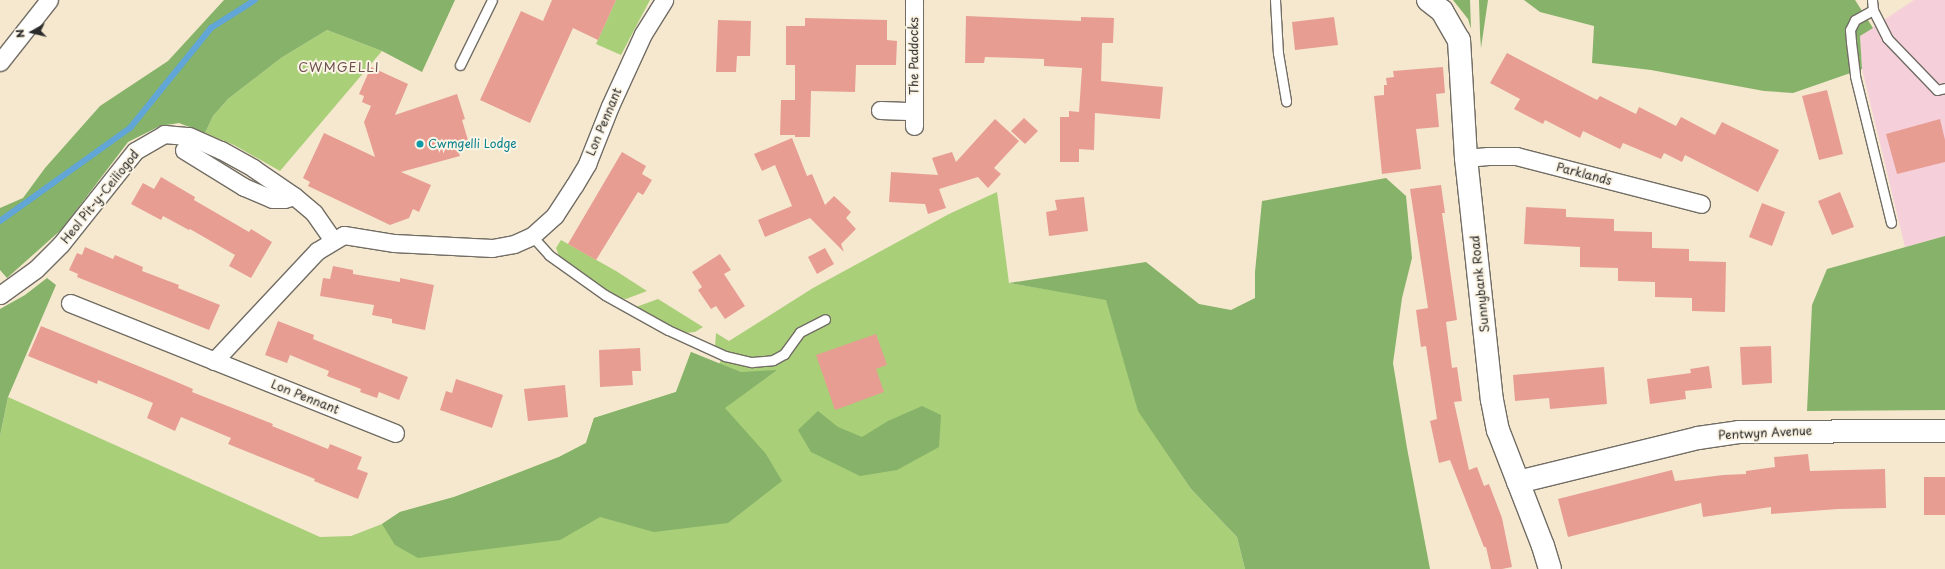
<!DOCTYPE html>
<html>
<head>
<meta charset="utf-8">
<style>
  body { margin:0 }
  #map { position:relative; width:1945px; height:569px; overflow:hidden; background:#f5e8cf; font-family:"Playpen Sans",sans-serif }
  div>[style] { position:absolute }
  .built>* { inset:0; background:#f5cfda }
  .green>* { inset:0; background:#a9cf79 }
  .forest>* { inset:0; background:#86b269 }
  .stream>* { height:6px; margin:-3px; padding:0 3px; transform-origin:3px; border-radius:3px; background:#61a6d6 }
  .building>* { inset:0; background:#e89d93 }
  .roads { filter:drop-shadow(1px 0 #726d64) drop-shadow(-1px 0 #726d64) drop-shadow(0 1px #726d64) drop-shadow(0 -1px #726d64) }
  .lane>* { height:9px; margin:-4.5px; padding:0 4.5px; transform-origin:4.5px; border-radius:4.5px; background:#fff }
  .street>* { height:17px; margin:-8.5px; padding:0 8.5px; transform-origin:8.5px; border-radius:8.5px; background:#fff }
  .secondary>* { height:22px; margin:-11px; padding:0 11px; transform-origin:11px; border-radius:11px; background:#fff }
  .dots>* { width:11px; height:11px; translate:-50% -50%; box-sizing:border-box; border:2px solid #fcf5e5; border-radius:50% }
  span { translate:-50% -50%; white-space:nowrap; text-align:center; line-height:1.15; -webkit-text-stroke:4px #fcf5e5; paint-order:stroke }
  .street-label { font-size:12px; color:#2b2b2b }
  .culture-label { font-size:12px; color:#0d838f }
  .left { translate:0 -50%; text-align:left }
  .neighbourhood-label { font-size:13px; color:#6d534f; letter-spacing:1px }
  .north { position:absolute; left:12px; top:12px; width:40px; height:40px; -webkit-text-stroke:3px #fcf5e5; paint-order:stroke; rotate:262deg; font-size:11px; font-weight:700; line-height:16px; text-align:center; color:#2b2b2b }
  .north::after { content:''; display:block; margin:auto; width:14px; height:18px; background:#2b2b2b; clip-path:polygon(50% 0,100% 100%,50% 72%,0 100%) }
</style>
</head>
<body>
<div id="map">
  <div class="built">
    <i style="clip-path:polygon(1914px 0,1945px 0,1945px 236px,1905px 247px,1862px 69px,1860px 36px)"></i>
  </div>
  <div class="green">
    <i style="clip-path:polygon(616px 0,650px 0,621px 55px,596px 44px)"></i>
    <i style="clip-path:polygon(327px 30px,382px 51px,280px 171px,234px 145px,205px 133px,213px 116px,228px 99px,281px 58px)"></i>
    <i style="clip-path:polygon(997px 192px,1009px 283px,1106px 299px,1139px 411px,1191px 489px,1237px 537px,1245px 569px,0 569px,0 436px,8px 397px,320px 537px,351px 536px,382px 524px,400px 512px,454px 497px,489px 484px,559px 457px,586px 443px,594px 418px,676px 392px,691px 352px,719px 364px,726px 351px,715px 347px,716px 333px,729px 341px,813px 288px,949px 214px)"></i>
    <i style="clip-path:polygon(561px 240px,616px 271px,647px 291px,626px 299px,616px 297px,559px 256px,556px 248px)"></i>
    <i style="clip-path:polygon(658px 299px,703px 327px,695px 332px,685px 333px,636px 307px)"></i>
  </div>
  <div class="forest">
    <i style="clip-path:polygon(224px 0,455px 0,422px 72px,382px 51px,327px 30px,281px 58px,228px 99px,213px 116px,205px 133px,179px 123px,160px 126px,128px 142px,62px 229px,7px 278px,0 270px,0 208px,23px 198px,45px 168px,100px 106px,168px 61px)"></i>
    <i style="clip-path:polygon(1453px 0,1470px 0,1471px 29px,1468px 19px)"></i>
    <i style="clip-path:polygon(1479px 0,1488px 0,1481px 48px,1480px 33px)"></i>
    <i style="clip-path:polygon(1524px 0,1855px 0,1873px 28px,1860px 36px,1862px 69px,1793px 93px,1764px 91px,1651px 70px,1592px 63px,1594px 26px,1540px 12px)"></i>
    <i style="clip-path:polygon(1386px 178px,1406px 196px,1412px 258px,1402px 298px,1393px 363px,1407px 448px,1430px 569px,1245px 569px,1237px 537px,1191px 489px,1138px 411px,1106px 300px,1009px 283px,1146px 262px,1199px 304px,1231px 310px,1255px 298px,1255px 272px,1262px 201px)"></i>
    <i style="clip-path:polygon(1945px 236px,1945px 410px,1807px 411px,1812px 305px,1827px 269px)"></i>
    <i style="clip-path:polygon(47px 278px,56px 285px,8px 397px,0 436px,0 309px,25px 295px)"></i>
    <i style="clip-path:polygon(691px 352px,741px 372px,777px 370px,725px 408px,766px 454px,782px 481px,728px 523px,654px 532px,600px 517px,560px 540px,418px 558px,395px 545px,382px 524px,400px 512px,454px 497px,489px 484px,559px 457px,586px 443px,594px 418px,676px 392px)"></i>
    <i style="clip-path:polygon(922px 406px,941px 415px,939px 447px,897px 470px,860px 476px,811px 452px,798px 430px,818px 411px,838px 427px,862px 437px,888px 421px)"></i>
  </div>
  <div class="stream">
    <i style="left:0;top:221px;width:160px;rotate:-35.6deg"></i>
    <i style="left:130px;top:128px;width:129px;rotate:-51deg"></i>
    <i style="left:211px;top:28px;width:52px;rotate:-32.5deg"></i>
  </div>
  <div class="building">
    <i style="clip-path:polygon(552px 0,616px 0,598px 40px,573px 28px,530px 123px,480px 100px,521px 11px,543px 21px)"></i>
    <i style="clip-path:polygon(966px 16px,1081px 21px,1081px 17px,1114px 18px,1113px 43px,1102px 43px,1101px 81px,1163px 87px,1160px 119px,1095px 113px,1094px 150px,1079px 149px,1079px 162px,1060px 162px,1060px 117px,1069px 117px,1069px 111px,1079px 112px,1082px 68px,1044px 66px,1044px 59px,985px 57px,984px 63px,965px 63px)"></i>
    <i style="clip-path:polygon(1334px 17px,1338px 45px,1295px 50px,1292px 22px)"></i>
    <i style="clip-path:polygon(805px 18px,887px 20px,887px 40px,897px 41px,896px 65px,856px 65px,855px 92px,811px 91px,810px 137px,795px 137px,795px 135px,780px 135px,781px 100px,795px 100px,795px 65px,786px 65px,786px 26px,805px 26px)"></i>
    <i style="clip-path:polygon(718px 20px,751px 21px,750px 56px,737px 56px,736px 72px,716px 72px)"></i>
    <i style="clip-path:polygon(1507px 53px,1597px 100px,1600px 96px,1636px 114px,1639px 107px,1676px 126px,1681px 117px,1715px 135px,1722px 122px,1779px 150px,1758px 192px,1685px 155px,1682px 162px,1664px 153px,1661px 159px,1623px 143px,1620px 149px,1583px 131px,1580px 138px,1545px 120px,1543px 124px,1514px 109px,1520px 99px,1490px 83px)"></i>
    <i style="clip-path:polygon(371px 67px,408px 84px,395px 115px,457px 94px,465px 119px,462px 120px,470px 147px,458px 151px,460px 156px,401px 172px,431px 185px,419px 212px,413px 209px,409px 218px,390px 225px,308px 186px,310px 182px,303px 178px,324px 133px,375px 157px,364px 122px,371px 106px,362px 102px,364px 96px,359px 94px)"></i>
    <i style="clip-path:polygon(1443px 67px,1445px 93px,1436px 94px,1439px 127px,1416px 129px,1421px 169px,1382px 174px,1374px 96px,1384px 95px,1384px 85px,1387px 85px,1386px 78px,1394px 77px,1393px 71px)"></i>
    <i style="clip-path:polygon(1827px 90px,1843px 154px,1819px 160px,1802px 96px)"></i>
    <i style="clip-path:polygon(1024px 118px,1038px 131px,1025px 144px,1011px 131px)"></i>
    <i style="clip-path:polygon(995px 119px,1019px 141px,994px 168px,1001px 174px,988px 188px,978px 177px,939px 189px,946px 208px,928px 214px,925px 204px,889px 202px,891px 172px,938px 175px,932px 158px,952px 152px,956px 162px)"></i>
    <i style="clip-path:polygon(1940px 119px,1945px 140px,1945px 162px,1897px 174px,1886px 134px)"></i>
    <i style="clip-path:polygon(792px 138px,807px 176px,812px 174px,825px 205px,834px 196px,851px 212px,846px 218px,856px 229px,841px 244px,844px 252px,810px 218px,765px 237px,758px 220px,792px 206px,775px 165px,762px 171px,754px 154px)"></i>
    <i style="clip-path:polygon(622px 152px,646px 166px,642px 174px,652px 180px,643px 195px,638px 192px,596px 260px,568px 244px)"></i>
    <i style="clip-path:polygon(161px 177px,195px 197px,194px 200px,249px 232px,251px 229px,272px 242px,251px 278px,229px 266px,235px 255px,190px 229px,189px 230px,163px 216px,161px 220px,131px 204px,143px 183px,154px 189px)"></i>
    <i style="clip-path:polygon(1441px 185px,1445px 213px,1442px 213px,1457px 320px,1446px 322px,1452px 368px,1457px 367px,1462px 401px,1454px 402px,1469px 470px,1477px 467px,1484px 486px,1489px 484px,1502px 518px,1512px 567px,1502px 569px,1491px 569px,1486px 547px,1484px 547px,1450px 460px,1439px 463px,1430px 421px,1437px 419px,1426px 346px,1421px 347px,1416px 310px,1428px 308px,1410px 189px)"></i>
    <i style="clip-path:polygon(1840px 192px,1854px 227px,1832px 235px,1818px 201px)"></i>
    <i style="clip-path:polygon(1084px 197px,1088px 231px,1049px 236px,1046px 212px,1057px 210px,1055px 200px)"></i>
    <i style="clip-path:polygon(1762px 203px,1785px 212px,1772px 246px,1749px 237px)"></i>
    <i style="clip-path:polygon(1526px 207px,1566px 209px,1566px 217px,1614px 219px,1614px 231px,1652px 232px,1652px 248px,1689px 249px,1689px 261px,1726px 262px,1725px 312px,1692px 311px,1692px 298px,1655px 297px,1655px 282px,1618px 281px,1618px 268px,1580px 267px,1580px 247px,1524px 244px)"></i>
    <i style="clip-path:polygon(85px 247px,113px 259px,115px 255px,143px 267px,142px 271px,179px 285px,178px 288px,220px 305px,209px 330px,77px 277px,78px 274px,69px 270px,77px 253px,82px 255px)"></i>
    <i style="clip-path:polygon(825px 248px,834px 264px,817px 274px,808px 257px)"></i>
    <i style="clip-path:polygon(720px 254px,731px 270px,724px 274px,745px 306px,725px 319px,716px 306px,711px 309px,698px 290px,702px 287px,692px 272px)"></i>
    <i style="clip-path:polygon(333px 266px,353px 270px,353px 274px,400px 282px,400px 278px,434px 285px,425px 330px,392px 323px,392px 319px,372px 315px,374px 305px,320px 296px,323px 278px,330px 279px)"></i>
    <i style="clip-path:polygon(278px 321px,314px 335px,313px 339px,408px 377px,399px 400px,379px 392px,377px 398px,360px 392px,361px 389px,327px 376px,329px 371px,290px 355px,287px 363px,265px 355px)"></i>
    <i style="clip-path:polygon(41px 326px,165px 377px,193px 389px,192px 392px,273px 424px,272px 426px,328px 449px,330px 444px,362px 457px,357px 469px,368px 473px,358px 499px,314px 481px,315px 479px,228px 444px,231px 438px,181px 417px,175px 431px,147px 418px,153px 403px,98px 380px,97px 384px,28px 356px)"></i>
    <i style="clip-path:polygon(876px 334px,887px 365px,876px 369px,884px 392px,835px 410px,816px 355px)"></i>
    <i style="clip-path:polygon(1771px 346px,1772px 383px,1742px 385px,1740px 347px)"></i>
    <i style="clip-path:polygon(640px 348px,641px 371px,632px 371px,633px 385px,600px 387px,599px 350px)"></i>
    <i style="clip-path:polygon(1709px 366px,1712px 388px,1685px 391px,1686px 399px,1650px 404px,1647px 379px,1691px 373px,1690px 369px)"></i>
    <i style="clip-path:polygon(1604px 367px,1607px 404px,1550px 409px,1549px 398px,1515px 401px,1513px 375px)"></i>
    <i style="clip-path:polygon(456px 379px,503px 395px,492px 428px,440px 410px,446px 391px,452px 393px)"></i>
    <i style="clip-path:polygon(565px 385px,568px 417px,528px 421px,524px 389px)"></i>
    <i style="clip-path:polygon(1808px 454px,1810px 471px,1885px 469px,1886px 508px,1838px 509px,1771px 514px,1771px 507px,1703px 517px,1701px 503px,1568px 537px,1558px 499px,1672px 470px,1675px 481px,1723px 475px,1746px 474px,1746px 471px,1775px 467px,1774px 457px)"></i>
    <i style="clip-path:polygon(1924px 477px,1945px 477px,1945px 515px,1924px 515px)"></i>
  </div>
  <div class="roads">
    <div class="lane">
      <i style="left:1275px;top:0;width:53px;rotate:86.8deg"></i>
      <i style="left:1278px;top:53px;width:49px;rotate:80.5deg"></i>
      <i style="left:1872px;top:0;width:10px;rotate:84deg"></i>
      <i style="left:1873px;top:10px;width:31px;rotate:63deg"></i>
      <i style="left:1887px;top:38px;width:72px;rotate:46.1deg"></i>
      <i style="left:1937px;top:90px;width:8px;rotate:-14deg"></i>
      <i style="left:1873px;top:10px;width:21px;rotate:151deg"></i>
      <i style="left:1855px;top:20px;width:11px;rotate:117deg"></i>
      <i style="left:1850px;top:30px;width:12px;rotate:85deg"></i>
      <i style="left:1851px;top:42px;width:34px;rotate:83deg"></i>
      <i style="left:1855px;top:76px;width:151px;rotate:76.2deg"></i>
      <i style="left:460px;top:65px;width:72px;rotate:-63.8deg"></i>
      <i style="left:532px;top:236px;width:25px;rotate:48deg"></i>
      <i style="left:549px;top:255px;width:69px;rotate:35.5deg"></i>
      <i style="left:605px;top:295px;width:72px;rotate:29.1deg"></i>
      <i style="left:668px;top:330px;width:63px;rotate:24.5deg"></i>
      <i style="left:725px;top:356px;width:28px;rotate:13deg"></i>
      <i style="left:752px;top:362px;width:21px;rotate:-5deg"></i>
      <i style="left:773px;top:360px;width:13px;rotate:-29deg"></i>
      <i style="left:784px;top:354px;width:27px;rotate:-54deg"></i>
      <i style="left:800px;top:332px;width:28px;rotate:-27deg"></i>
    </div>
    <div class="street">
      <i style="left:914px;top:0;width:126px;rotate:90deg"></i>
      <i style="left:0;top:62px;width:79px;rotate:-51.7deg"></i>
      <i style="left:880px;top:110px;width:34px;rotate:2deg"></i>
      <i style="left:184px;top:150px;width:70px;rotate:31.7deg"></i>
      <i style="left:244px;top:187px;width:30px;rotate:23deg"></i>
      <i style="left:272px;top:199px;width:12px"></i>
      <i style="left:284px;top:199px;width:10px;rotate:-17deg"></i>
      <i style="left:294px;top:196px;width:26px;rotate:40deg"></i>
      <i style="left:314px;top:213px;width:33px;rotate:55deg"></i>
      <i style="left:1466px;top:158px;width:22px;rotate:-5deg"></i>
      <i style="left:1488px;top:156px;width:28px"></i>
      <i style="left:1516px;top:156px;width:191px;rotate:14.5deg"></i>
      <i style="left:0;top:295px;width:44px;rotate:-35.8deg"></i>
      <i style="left:36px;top:269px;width:35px;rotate:-45deg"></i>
      <i style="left:61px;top:244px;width:119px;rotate:-51.5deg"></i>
      <i style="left:135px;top:151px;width:34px;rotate:-30deg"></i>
      <i style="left:164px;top:134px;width:25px;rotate:5deg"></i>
      <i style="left:189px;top:136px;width:35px;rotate:24deg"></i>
      <i style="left:221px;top:150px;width:37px;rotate:29deg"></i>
      <i style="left:253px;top:168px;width:50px;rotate:34.3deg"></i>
      <i style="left:70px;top:303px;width:350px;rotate:21.8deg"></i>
      <i style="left:214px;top:361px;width:151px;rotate:-46.9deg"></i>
      <i style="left:317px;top:251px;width:31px;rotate:-31deg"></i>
      <i style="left:344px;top:235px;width:51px;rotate:9.1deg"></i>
      <i style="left:394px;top:243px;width:98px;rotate:2.9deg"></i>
      <i style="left:492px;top:248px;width:22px;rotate:-10deg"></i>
      <i style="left:514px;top:244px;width:20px;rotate:-24deg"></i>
      <i style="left:532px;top:236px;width:31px;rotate:-42deg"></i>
      <i style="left:555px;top:215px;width:35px;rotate:-57deg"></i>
      <i style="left:574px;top:186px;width:26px;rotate:-59deg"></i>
      <i style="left:587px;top:164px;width:62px;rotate:-68.4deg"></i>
      <i style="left:610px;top:106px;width:79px;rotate:-65.4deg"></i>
      <i style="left:643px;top:34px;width:40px;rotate:-58deg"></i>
    </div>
    <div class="secondary">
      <i style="left:1428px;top:0;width:18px;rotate:38deg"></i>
      <i style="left:1442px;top:11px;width:34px;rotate:60deg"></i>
      <i style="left:1459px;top:40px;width:118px;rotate:86.6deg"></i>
      <i style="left:1466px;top:158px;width:243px;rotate:83.9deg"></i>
      <i style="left:1492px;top:400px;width:31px;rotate:79deg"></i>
      <i style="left:1498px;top:430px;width:124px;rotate:68.8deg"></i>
      <i style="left:1543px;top:546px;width:24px;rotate:73deg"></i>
      <i style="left:1518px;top:482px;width:185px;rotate:-13.7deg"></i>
      <i style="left:1698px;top:438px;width:41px;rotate:-8.3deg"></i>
      <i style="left:1739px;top:432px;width:206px;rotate:-0.3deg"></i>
    </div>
  </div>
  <div class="dots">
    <i style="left:420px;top:144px;background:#0f9aa8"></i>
  </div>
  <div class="street-label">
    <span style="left:914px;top:56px;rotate:-90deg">The Paddocks</span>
    <span style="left:604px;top:122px;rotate:-67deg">Lon Pennant</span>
    <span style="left:1584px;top:174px;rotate:15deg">Parklands</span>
    <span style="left:100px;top:197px;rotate:-51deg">Heol Pit-y-Ceiliogod</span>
    <span style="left:1480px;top:284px;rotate:-96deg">Sunnybank Road</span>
    <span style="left:305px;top:397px;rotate:22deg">Lon Pennant</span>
    <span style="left:1765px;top:433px;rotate:-3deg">Pentwyn Avenue</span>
  </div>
  <div class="culture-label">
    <span class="left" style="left:428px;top:144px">Cwmgelli Lodge</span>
  </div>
  <div class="neighbourhood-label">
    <span style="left:339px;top:67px">CWMGELLI</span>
  </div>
  <div class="north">N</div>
</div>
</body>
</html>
